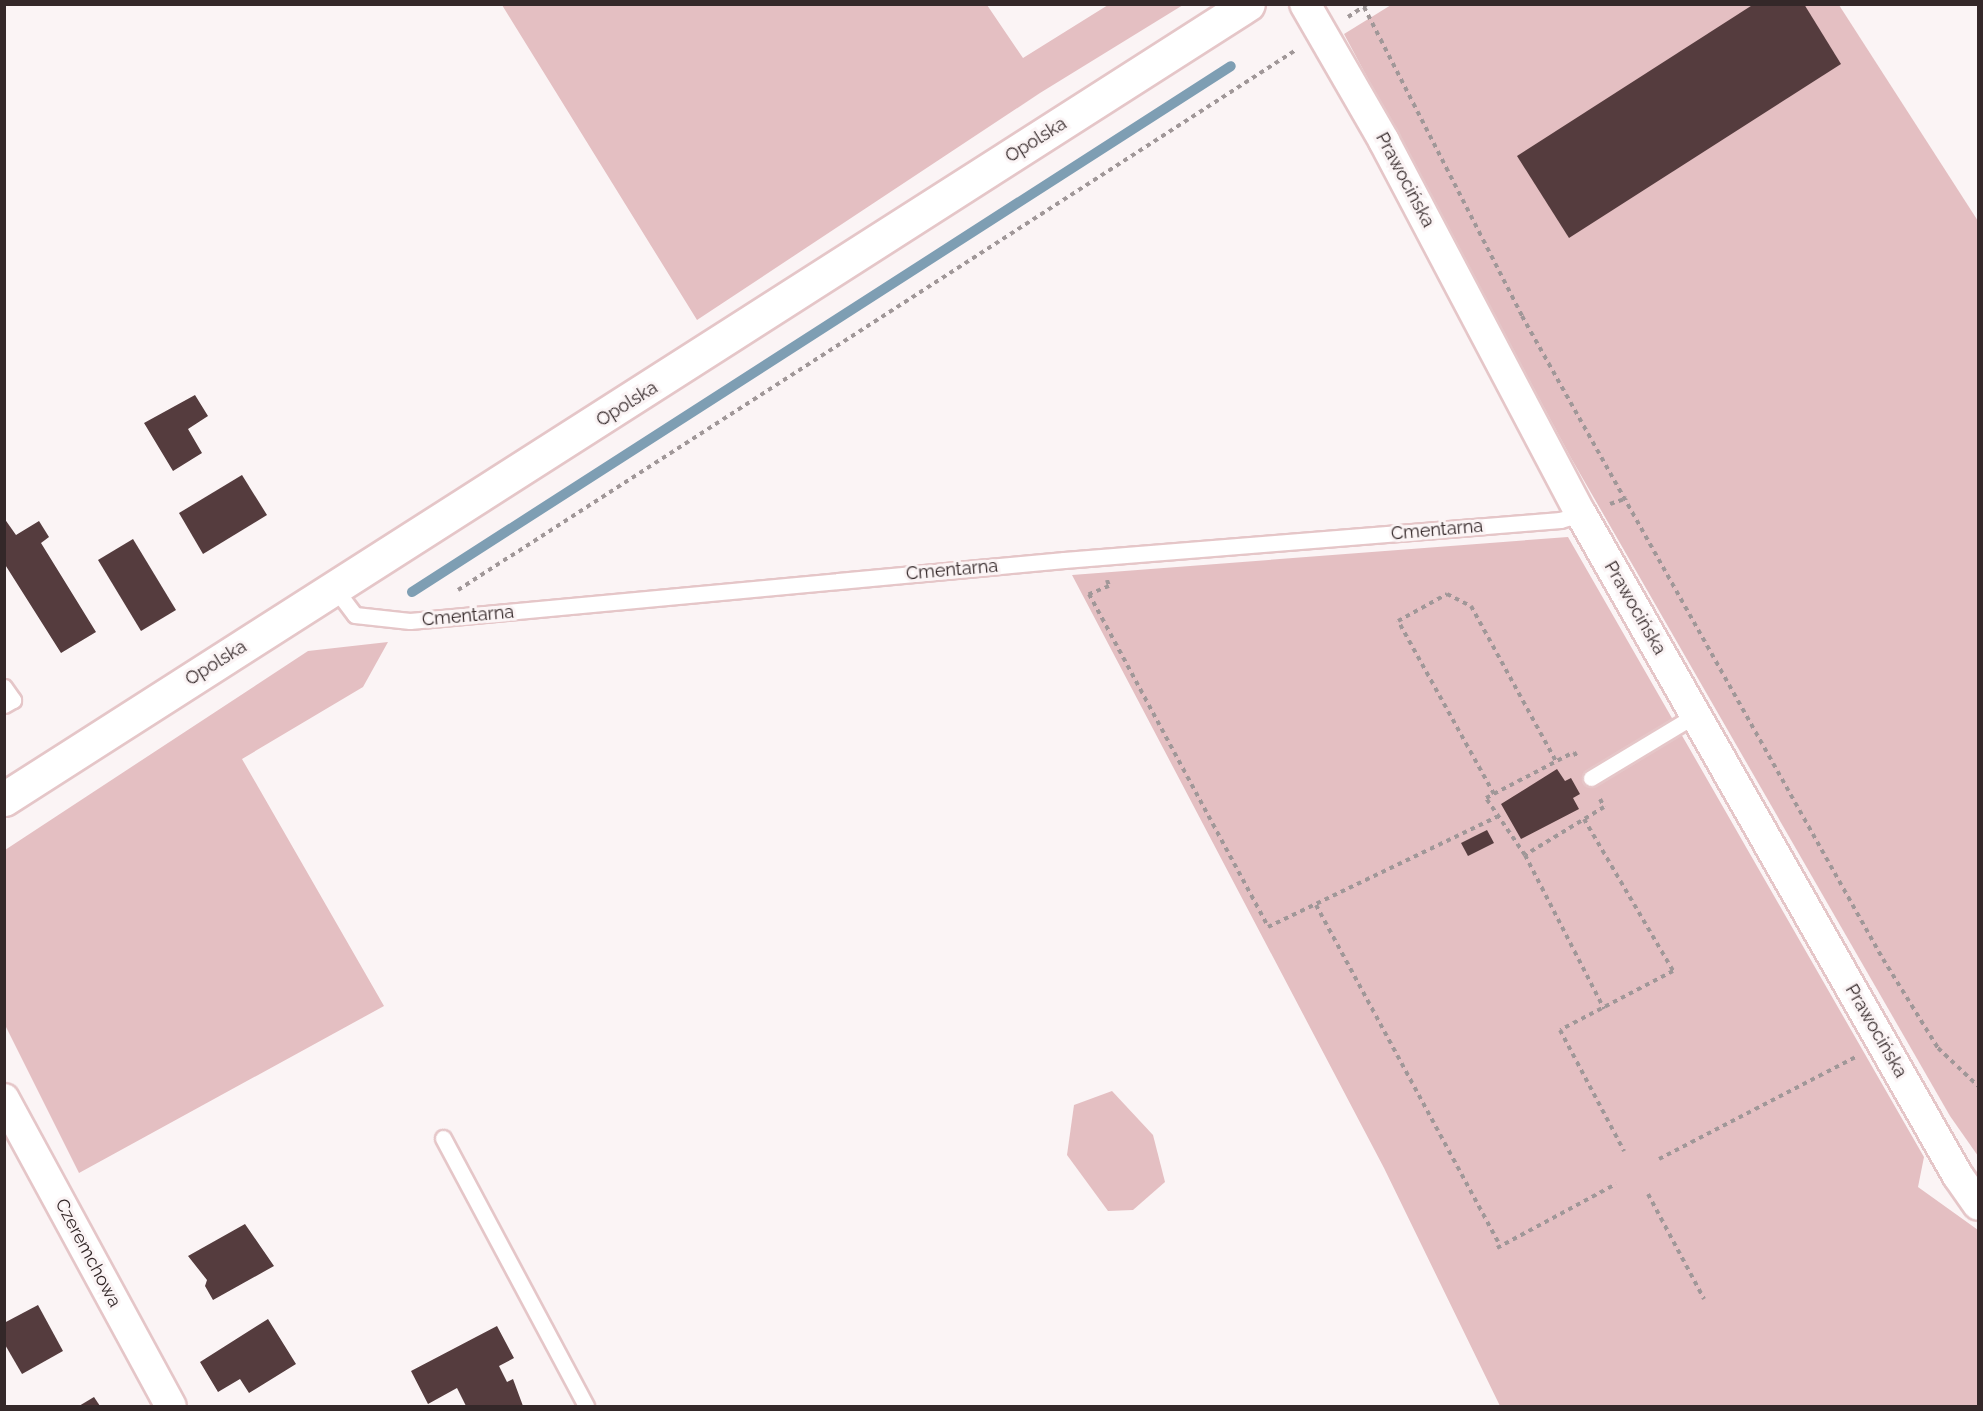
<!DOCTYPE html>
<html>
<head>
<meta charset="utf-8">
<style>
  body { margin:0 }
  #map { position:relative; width:1983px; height:1411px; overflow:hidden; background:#fbf4f5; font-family:Raleway,sans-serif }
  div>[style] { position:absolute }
  .green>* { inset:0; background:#e4bfc2 }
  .stream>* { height:10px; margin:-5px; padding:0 5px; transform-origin:5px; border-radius:5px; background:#7e9eb3 }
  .building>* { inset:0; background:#553c3e }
  .path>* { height:4px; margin-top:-2px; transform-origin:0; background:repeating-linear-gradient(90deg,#a09798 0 4.5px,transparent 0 9px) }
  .roads { filter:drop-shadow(2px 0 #e5c6c8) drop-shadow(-2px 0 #e5c6c8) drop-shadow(0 2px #e5c6c8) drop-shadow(0 -2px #e5c6c8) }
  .service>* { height:15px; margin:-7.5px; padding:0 7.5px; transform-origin:7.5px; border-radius:7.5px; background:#fff }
  .minor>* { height:30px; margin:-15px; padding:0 15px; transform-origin:15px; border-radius:15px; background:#fff }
  .primary>* { height:33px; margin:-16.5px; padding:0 16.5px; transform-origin:16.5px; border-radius:16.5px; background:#fff }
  span { translate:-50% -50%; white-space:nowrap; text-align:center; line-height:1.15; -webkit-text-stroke:6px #fbf4f5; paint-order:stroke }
  .street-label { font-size:18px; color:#342829 }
  .frame { position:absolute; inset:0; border:6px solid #342829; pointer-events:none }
</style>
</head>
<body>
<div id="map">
  <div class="green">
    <i style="clip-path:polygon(502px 5px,987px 5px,1023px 58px,1108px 5px,1183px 5px,1040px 93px,697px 320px)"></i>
    <i style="clip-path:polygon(1391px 5px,1839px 5px,1978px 221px,1978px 1156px,1950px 1116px,1571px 458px,1344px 34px)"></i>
    <i style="clip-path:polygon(1568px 537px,1924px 1157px,1918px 1187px,1978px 1230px,1978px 1406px,1500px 1406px,1384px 1168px,1072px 575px)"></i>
    <i style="clip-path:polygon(388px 642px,363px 687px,242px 759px,384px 1006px,79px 1173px,5px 1025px,5px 850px,308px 651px)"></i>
    <i style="clip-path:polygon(1112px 1091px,1153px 1135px,1165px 1182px,1133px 1210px,1108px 1211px,1067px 1155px,1074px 1105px)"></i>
  </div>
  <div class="stream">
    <i style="left:412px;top:592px;width:973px;rotate:-32.71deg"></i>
  </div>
  <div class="building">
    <i style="clip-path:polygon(1754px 4px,1804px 4px,1841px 64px,1569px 238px,1517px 156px)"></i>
    <i style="clip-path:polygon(195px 395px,208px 416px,188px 429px,202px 453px,173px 471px,144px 423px)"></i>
    <i style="clip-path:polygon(242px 475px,267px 515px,203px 554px,179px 513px)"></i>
    <i style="clip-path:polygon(4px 518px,16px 535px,39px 521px,49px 537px,41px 543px,96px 632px,61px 653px,4px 563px)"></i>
    <i style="clip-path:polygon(133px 539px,176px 610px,141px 631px,98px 560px)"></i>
    <i style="clip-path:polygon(1557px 769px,1565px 781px,1571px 778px,1580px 794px,1573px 798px,1579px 809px,1521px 839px,1501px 804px)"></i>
    <i style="clip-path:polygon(1487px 830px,1494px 843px,1468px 856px,1461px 843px)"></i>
    <i style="clip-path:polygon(245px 1224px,274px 1266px,213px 1300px,205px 1286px,207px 1280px,188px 1256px)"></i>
    <i style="clip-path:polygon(38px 1305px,63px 1351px,22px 1374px,4px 1343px,4px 1323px)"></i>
    <i style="clip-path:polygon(268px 1319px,296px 1364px,249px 1393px,240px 1379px,218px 1392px,200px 1362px)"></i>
    <i style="clip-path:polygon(497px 1326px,514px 1358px,499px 1366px,507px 1382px,513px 1379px,523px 1406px,466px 1406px,457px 1388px,428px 1404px,411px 1371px)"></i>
    <i style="clip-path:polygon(94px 1397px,100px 1406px,79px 1406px)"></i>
  </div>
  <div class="path">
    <i style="left:1364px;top:7px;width:347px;rotate:62.9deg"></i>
    <i style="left:1522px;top:316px;width:737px;rotate:60.69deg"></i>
    <i style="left:1883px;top:959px;width:105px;rotate:58.3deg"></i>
    <i style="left:1938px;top:1048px;width:55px;rotate:43.5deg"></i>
    <i style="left:1348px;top:17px;width:23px;rotate:-34deg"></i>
    <i style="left:1610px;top:504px;width:18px;rotate:-19deg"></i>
    <i style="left:1107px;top:580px;width:6px;rotate:72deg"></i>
    <i style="left:1109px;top:586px;width:22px;rotate:158deg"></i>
    <i style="left:1089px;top:594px;width:378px;rotate:61.7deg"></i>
    <i style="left:1268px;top:927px;width:254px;rotate:-25.7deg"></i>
    <i style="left:458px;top:590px;width:997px;rotate:-32.8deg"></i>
    <i style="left:1494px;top:794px;width:198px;rotate:-119deg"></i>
    <i style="left:1398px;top:621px;width:56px;rotate:-28.9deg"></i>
    <i style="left:1447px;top:594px;width:27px;rotate:27deg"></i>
    <i style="left:1471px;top:606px;width:177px;rotate:61.3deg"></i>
    <i style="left:1600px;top:799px;width:9px;rotate:63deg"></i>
    <i style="left:1604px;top:807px;width:92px;rotate:148.7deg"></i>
    <i style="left:1525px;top:855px;width:173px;rotate:62.8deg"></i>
    <i style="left:1584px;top:819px;width:176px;rotate:59.6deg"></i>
    <i style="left:1673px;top:971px;width:127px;rotate:152.4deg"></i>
    <i style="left:1560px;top:1030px;width:137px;rotate:62.1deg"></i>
    <i style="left:1525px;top:855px;width:69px;rotate:-124.4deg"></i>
    <i style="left:1486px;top:798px;width:99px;rotate:-27.6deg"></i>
    <i style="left:1574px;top:752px;width:8px;rotate:60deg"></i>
    <i style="left:1316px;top:905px;width:387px;rotate:61.6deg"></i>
    <i style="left:1659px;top:1159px;width:222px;rotate:-27.4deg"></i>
    <i style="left:1648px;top:1194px;width:119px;rotate:61.9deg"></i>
    <i style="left:1497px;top:1248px;width:135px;rotate:-28.3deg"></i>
  </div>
  <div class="roads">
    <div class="service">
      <i style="left:336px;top:590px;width:31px;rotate:53deg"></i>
      <i style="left:355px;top:615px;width:55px;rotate:6.2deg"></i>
      <i style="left:410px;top:621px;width:657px;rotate:-5.33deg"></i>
      <i style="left:1064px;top:560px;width:498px;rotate:-4.6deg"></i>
      <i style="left:1560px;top:520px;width:22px;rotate:-16deg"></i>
      <i style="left:4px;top:687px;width:16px;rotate:55deg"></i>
      <i style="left:13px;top:700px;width:10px;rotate:151deg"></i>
      <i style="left:1591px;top:778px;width:124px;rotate:-31.1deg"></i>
      <i style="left:443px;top:1138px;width:304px;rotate:61.9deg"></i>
    </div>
    <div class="minor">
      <i style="left:1305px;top:4px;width:158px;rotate:60deg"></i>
      <i style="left:1384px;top:141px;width:422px;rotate:62.2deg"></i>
      <i style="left:1581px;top:514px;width:762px;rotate:60.34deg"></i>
      <i style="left:1958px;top:1176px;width:35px;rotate:55deg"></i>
      <i style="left:4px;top:1099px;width:349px;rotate:61.5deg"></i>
    </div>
    <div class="primary">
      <i style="left:4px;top:799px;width:1476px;rotate:-32.58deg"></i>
    </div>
  </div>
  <div class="street-label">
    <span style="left:1036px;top:140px;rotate:-32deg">Opolska</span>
    <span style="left:1405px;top:180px;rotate:62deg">Prawocińska</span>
    <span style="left:627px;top:404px;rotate:-32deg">Opolska</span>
    <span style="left:1437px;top:530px;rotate:-5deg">Cmentarna</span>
    <span style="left:952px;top:570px;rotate:-5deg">Cmentarna</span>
    <span style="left:1635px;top:608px;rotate:60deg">Prawocińska</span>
    <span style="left:468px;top:616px;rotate:-5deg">Cmentarna</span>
    <span style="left:216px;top:663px;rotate:-32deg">Opolska</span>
    <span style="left:1876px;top:1031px;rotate:60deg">Prawocińska</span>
    <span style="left:88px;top:1253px;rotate:62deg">Czeremchowa</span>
  </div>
  <div class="frame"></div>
</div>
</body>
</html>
